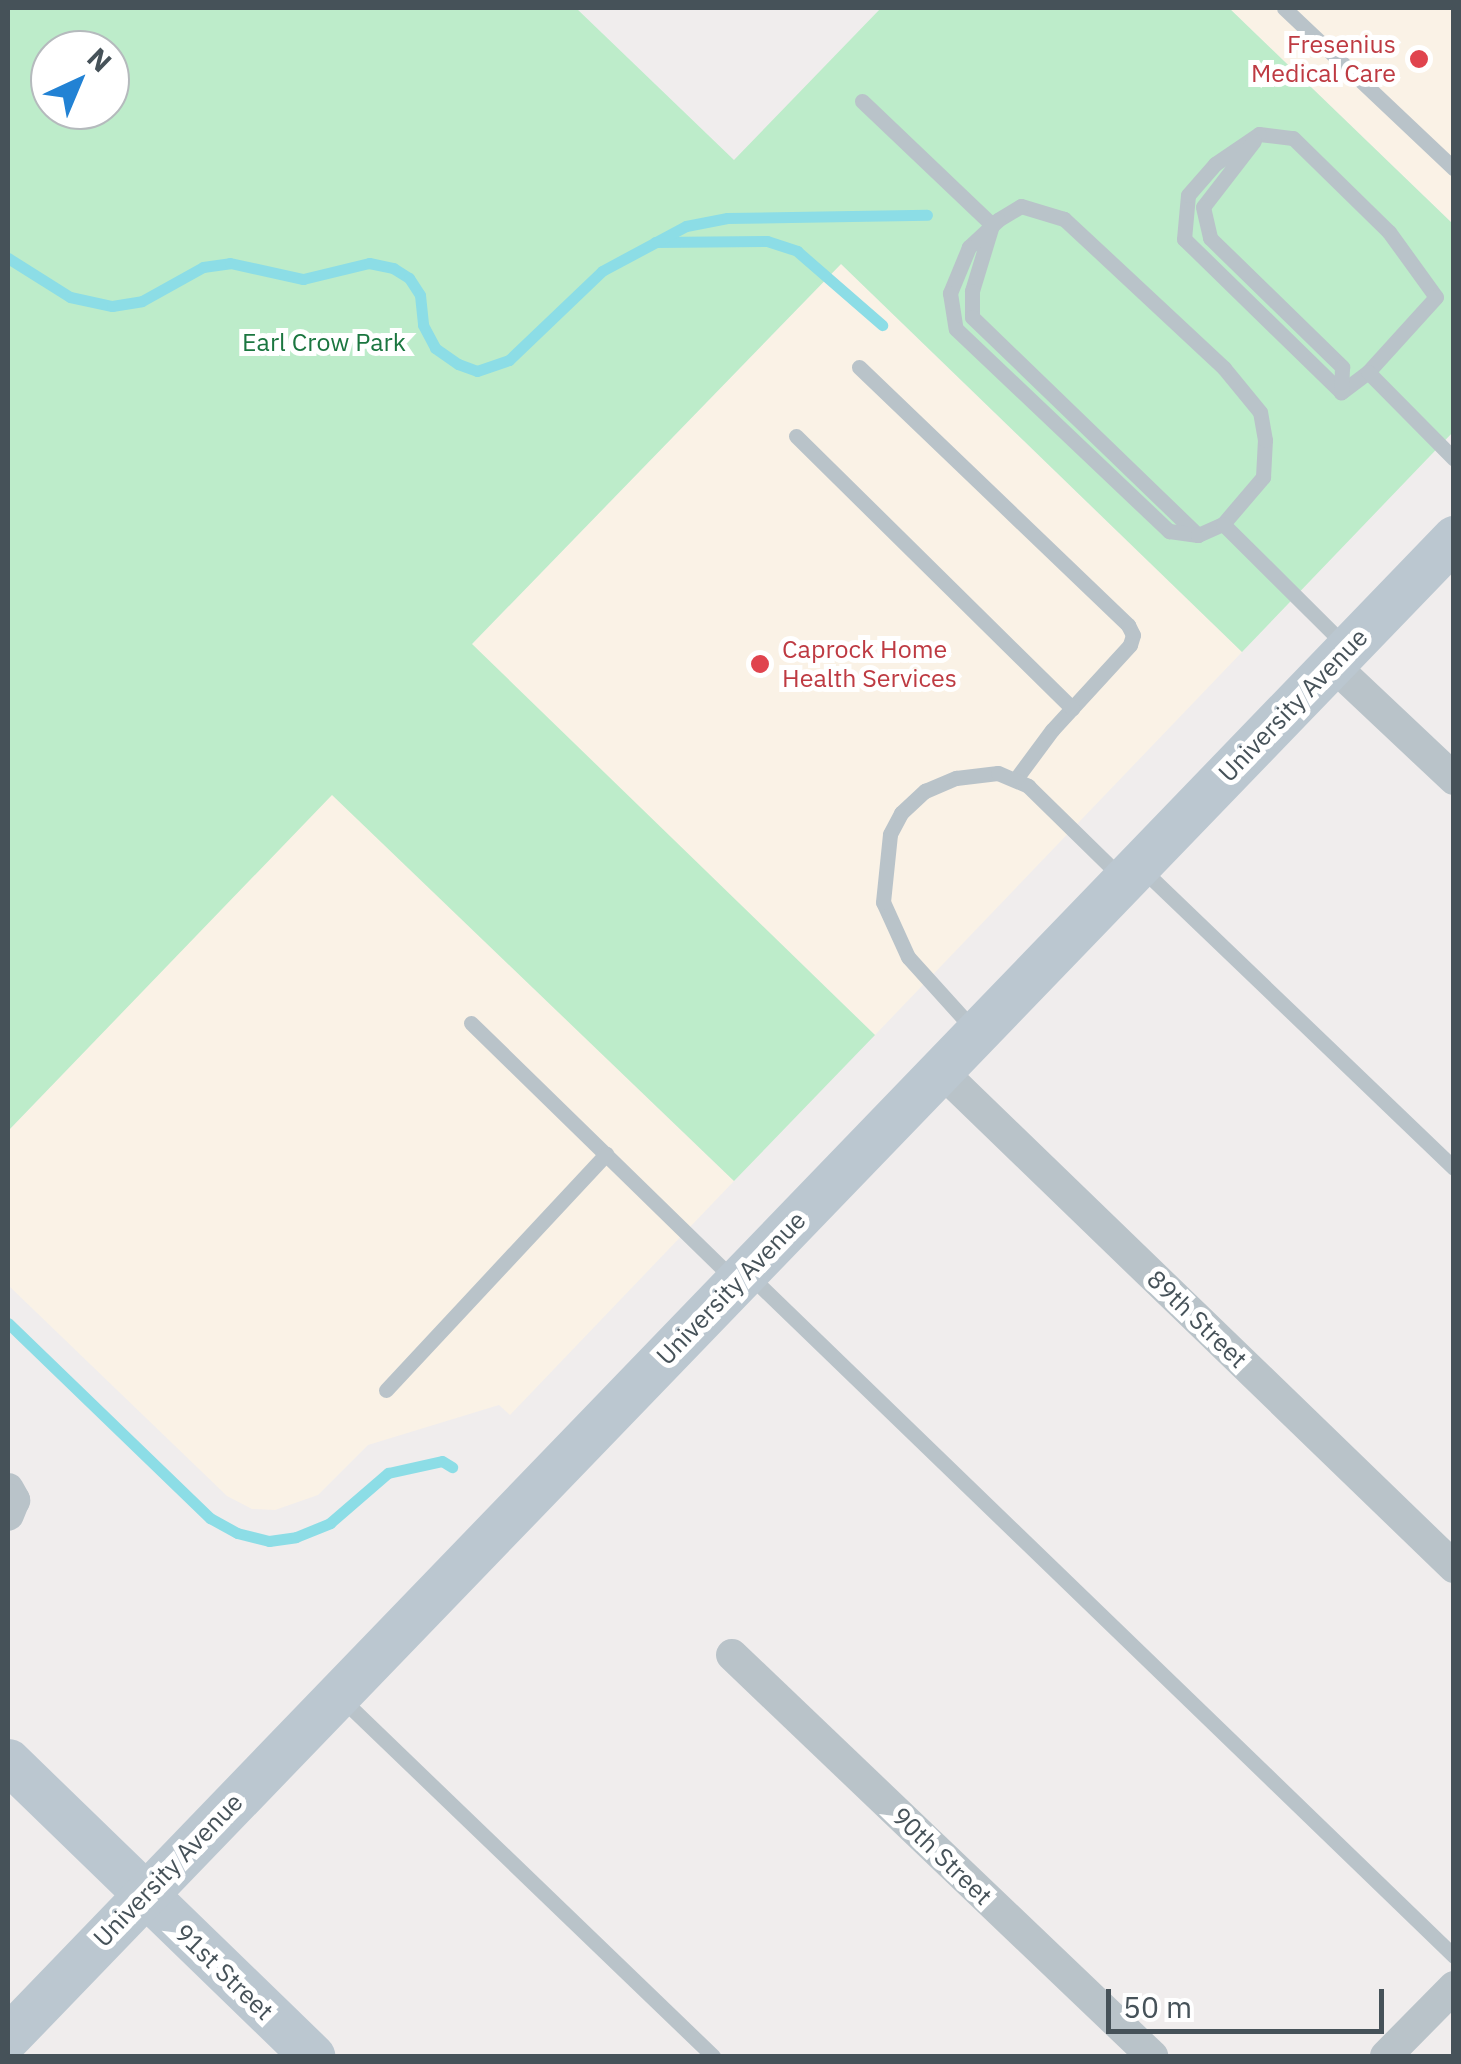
<!DOCTYPE html>
<html>
<head>
<meta charset="utf-8">
<style>
  body { margin:0 }
  #map { position:relative; width:1461px; height:2064px; overflow:hidden; background:#f0eded; font-family:"IBM Plex Sans",sans-serif }
  div>[style] { position:absolute }
  .commercial>* { inset:0; background:#faf2e6 }
  .green>* { inset:0; background:#bdecca }
  .stream>* { height:11px; margin:-5.5px; padding:0 5.5px; transform-origin:5.5px; border-radius:5.5px; background:#8cdde6 }
  .lane>* { height:15px; margin:-7.5px; padding:0 7.5px; transform-origin:7.5px; border-radius:7.5px; background:#b9c3c9 }
  .street>* { height:32px; margin:-16px; padding:0 16px; transform-origin:16px; border-radius:16px; background:#b9c3c9 }
  .secondary>* { height:45px; margin:-22.5px; padding:0 22.5px; transform-origin:22.5px; border-radius:22.5px; background:#bbc7d0 }
  .dots>* { width:28px; height:28px; translate:-50% -50%; box-sizing:border-box; border:5px solid #fff; border-radius:50% }
  span { translate:-50% -50%; white-space:nowrap; text-align:center; line-height:1.15; -webkit-text-stroke:10px #fff; paint-order:stroke }
  .health-label { font-size:25px; color:#be3a42 }
  .right { translate:-100% -50%; text-align:right }
  .left { translate:0 -50%; text-align:left }
  .park-label { font-size:25px; color:#1b7640 }
  .street-label { font-size:25px; color:#465259 }
  .frame { position:absolute; inset:0; border:10px solid #465259; pointer-events:none }
  .north { position:absolute; left:30px; top:30px; width:100px; height:100px; box-sizing:border-box; background:#fff; border:2px solid #b5babd; border-radius:50%; rotate:44deg; font-size:28px; font-weight:700; line-height:40px; text-align:center; color:#465259 }
  .north::after { content:''; display:block; margin:auto; width:35px; height:45px; background:#2282d4; clip-path:polygon(50% 0,100% 100%,50% 72%,0 100%) }
  .scale { position:absolute; left:1106px; top:1989px; width:278px; height:45px; box-sizing:border-box; border:5px solid #465259; border-top:0; padding-left:12px; font-size:30px; line-height:35px; white-space:nowrap; color:#465259; -webkit-text-stroke:8px #fff; paint-order:stroke }
</style>
</head>
<body>
<div id="map">
  <div class="commercial">
    <i style="clip-path:polygon(1229px 8px,1453px 8px,1453px 224px)"></i>
    <i style="clip-path:polygon(841px 264px,1242px 652px,875px 1035px,471px 645px)"></i>
    <i style="clip-path:polygon(332px 794px,734px 1181px,510px 1415px,499px 1405px,368px 1445px,318px 1495px,275px 1510px,252px 1509px,227px 1496px,8px 1285px,8px 1131px)"></i>
  </div>
  <div class="green">
    <i style="clip-path:polygon(evenodd,8px 8px,576px 8px,734px 160px,881px 8px,1229px 8px,1453px 224px,1453px 432px,1242px 652px,841px 264px,472px 644px,875px 1035px,734px 1181px,332px 795px,8px 1131px,8px 8px,50px 50px,110px 50px,110px 110px,50px 110px,50px 50px)"></i>
  </div>
  <div class="stream">
    <i style="left:655px;top:242px;width:112px;rotate:-0.5deg"></i>
    <i style="left:767px;top:241px;width:32px;rotate:18deg"></i>
    <i style="left:797px;top:251px;width:113px;rotate:41deg"></i>
    <i style="left:8px;top:258px;width:73px;rotate:32.2deg"></i>
    <i style="left:70px;top:297px;width:43px;rotate:12.1deg"></i>
    <i style="left:112px;top:306px;width:30px;rotate:-9deg"></i>
    <i style="left:142px;top:301px;width:70px;rotate:-29.1deg"></i>
    <i style="left:203px;top:267px;width:27px;rotate:-8deg"></i>
    <i style="left:230px;top:263px;width:75px;rotate:12.4deg"></i>
    <i style="left:303px;top:279px;width:68px;rotate:-13.6deg"></i>
    <i style="left:369px;top:263px;width:25px;rotate:12deg"></i>
    <i style="left:393px;top:268px;width:19px;rotate:32deg"></i>
    <i style="left:409px;top:278px;width:20px;rotate:57deg"></i>
    <i style="left:420px;top:295px;width:30px;rotate:84deg"></i>
    <i style="left:423px;top:325px;width:26px;rotate:62deg"></i>
    <i style="left:435px;top:348px;width:28px;rotate:35deg"></i>
    <i style="left:458px;top:364px;width:20px;rotate:20deg"></i>
    <i style="left:477px;top:371px;width:34px;rotate:-19deg"></i>
    <i style="left:509px;top:360px;width:129px;rotate:-43.7deg"></i>
    <i style="left:602px;top:271px;width:95px;rotate:-28.2deg"></i>
    <i style="left:686px;top:226px;width:42px;rotate:-11deg"></i>
    <i style="left:727px;top:218px;width:200px;rotate:-0.9deg"></i>
    <i style="left:8px;top:1323px;width:281px;rotate:44deg"></i>
    <i style="left:210px;top:1518px;width:31px;rotate:29deg"></i>
    <i style="left:237px;top:1533px;width:33px;rotate:14deg"></i>
    <i style="left:269px;top:1541px;width:27px;rotate:-8deg"></i>
    <i style="left:296px;top:1537px;width:37px;rotate:-22deg"></i>
    <i style="left:330px;top:1523px;width:77px;rotate:-40.8deg"></i>
    <i style="left:388px;top:1473px;width:55px;rotate:-12.5deg"></i>
    <i style="left:442px;top:1461px;width:12px;rotate:31deg"></i>
  </div>
  <div class="lane">
    <i style="left:1284px;top:8px;width:234px;rotate:43.4deg"></i>
    <i style="left:862px;top:101px;width:180px;rotate:43.6deg"></i>
    <i style="left:992px;top:225px;width:69px;rotate:106.9deg"></i>
    <i style="left:972px;top:291px;width:26px;rotate:90deg"></i>
    <i style="left:972px;top:317px;width:314px;rotate:44deg"></i>
    <i style="left:1259px;top:134px;width:34px;rotate:7deg"></i>
    <i style="left:1293px;top:138px;width:134px;rotate:44.4deg"></i>
    <i style="left:1389px;top:232px;width:80px;rotate:54.1deg"></i>
    <i style="left:1436px;top:297px;width:101px;rotate:132.2deg"></i>
    <i style="left:1368px;top:372px;width:34px;rotate:143deg"></i>
    <i style="left:1341px;top:392px;width:219px;rotate:-135.7deg"></i>
    <i style="left:1184px;top:239px;width:44px;rotate:-84.8deg"></i>
    <i style="left:1188px;top:195px;width:41px;rotate:-48.9deg"></i>
    <i style="left:1215px;top:164px;width:53px;rotate:-34.3deg"></i>
    <i style="left:1254px;top:141px;width:83px;rotate:127.7deg"></i>
    <i style="left:1203px;top:207px;width:32px;rotate:77deg"></i>
    <i style="left:1210px;top:238px;width:185px;rotate:44.3deg"></i>
    <i style="left:1342px;top:367px;width:25px;rotate:92deg"></i>
    <i style="left:859px;top:367px;width:373px;rotate:43.8deg"></i>
    <i style="left:1128px;top:625px;width:11px;rotate:63deg"></i>
    <i style="left:1133px;top:635px;width:10px;rotate:107deg"></i>
    <i style="left:1130px;top:645px;width:115px;rotate:132.5deg"></i>
    <i style="left:1052px;top:730px;width:62px;rotate:126.5deg"></i>
    <i style="left:1368px;top:372px;width:122px;rotate:45.3deg"></i>
    <i style="left:796px;top:436px;width:388px;rotate:44.6deg"></i>
    <i style="left:1223px;top:524px;width:62px;rotate:-49.6deg"></i>
    <i style="left:1263px;top:477px;width:37px;rotate:-87deg"></i>
    <i style="left:1265px;top:440px;width:28px;rotate:-100deg"></i>
    <i style="left:1260px;top:412px;width:57px;rotate:-129.3deg"></i>
    <i style="left:1224px;top:368px;width:219px;rotate:-137deg"></i>
    <i style="left:1064px;top:219px;width:45px;rotate:-163.2deg"></i>
    <i style="left:1021px;top:206px;width:27px;rotate:149deg"></i>
    <i style="left:998px;top:220px;width:40px;rotate:137deg"></i>
    <i style="left:969px;top:247px;width:50px;rotate:112.4deg"></i>
    <i style="left:950px;top:293px;width:36px;rotate:81deg"></i>
    <i style="left:956px;top:329px;width:294px;rotate:43.5deg"></i>
    <i style="left:1169px;top:531px;width:29px;rotate:8deg"></i>
    <i style="left:1198px;top:535px;width:27px;rotate:-24deg"></i>
    <i style="left:1223px;top:524px;width:172px;rotate:44.8deg"></i>
    <i style="left:1142px;top:869px;width:432px;rotate:43.8deg"></i>
    <i style="left:471px;top:1023px;width:366px;rotate:44.3deg"></i>
    <i style="left:974px;top:1030px;width:98px;rotate:-132.1deg"></i>
    <i style="left:908px;top:957px;width:60px;rotate:-114.4deg"></i>
    <i style="left:883px;top:902px;width:68px;rotate:-84.1deg"></i>
    <i style="left:890px;top:834px;width:24px;rotate:-62deg"></i>
    <i style="left:901px;top:813px;width:33px;rotate:-43deg"></i>
    <i style="left:925px;top:791px;width:34px;rotate:-23deg"></i>
    <i style="left:956px;top:778px;width:42px;rotate:-6.8deg"></i>
    <i style="left:998px;top:773px;width:33px;rotate:23deg"></i>
    <i style="left:1028px;top:786px;width:129px;rotate:44.4deg"></i>
    <i style="left:748px;top:1274px;width:982px;rotate:44.01deg"></i>
    <i style="left:386px;top:1390px;width:323px;rotate:-47deg"></i>
    <i style="left:342px;top:1699px;width:515px;rotate:43.9deg"></i>
  </div>
  <div class="street">
    <i style="left:1332px;top:664px;width:168px;rotate:43.3deg"></i>
    <i style="left:940px;top:1070px;width:715px;rotate:44.04deg"></i>
    <i style="left:8px;top:1489px;width:13px;rotate:61deg"></i>
    <i style="left:14px;top:1500px;width:16px;rotate:112deg"></i>
    <i style="left:732px;top:1655px;width:581px;rotate:43.67deg"></i>
    <i style="left:1386px;top:2056px;width:97px;rotate:-45.4deg"></i>
  </div>
  <div class="secondary">
    <i style="left:8px;top:1761px;width:424px;rotate:44.1deg"></i>
    <i style="left:8px;top:2037px;width:2083px;rotate:-46.03deg"></i>
  </div>
  <div class="dots">
    <i style="left:1419px;top:59px;background:#e0444e"></i>
    <i style="left:760px;top:664px;background:#e0444e"></i>
  </div>
  <div class="health-label">
    <span class="right" style="left:1396px;top:59px">Fresenius<br>Medical Care</span>
    <span class="left" style="left:782px;top:664px">Caprock Home<br>Health Services</span>
  </div>
  <div class="park-label">
    <span style="left:324px;top:342px">Earl Crow Park</span>
  </div>
  <div class="street-label">
    <span style="left:1293px;top:705px;rotate:-46deg">University Avenue</span>
    <span style="left:731px;top:1288px;rotate:-46deg">University Avenue</span>
    <span style="left:1197px;top:1319px;rotate:44deg">89th Street</span>
    <span style="left:942px;top:1856px;rotate:44deg">90th Street</span>
    <span style="left:168px;top:1870px;rotate:-46deg">University Avenue</span>
    <span style="left:224px;top:1972px;rotate:44deg">91st Street</span>
  </div>
  <div class="frame"></div>
  <div class="north">N</div>
  <div class="scale">50 m</div>
</div>
</body>
</html>
